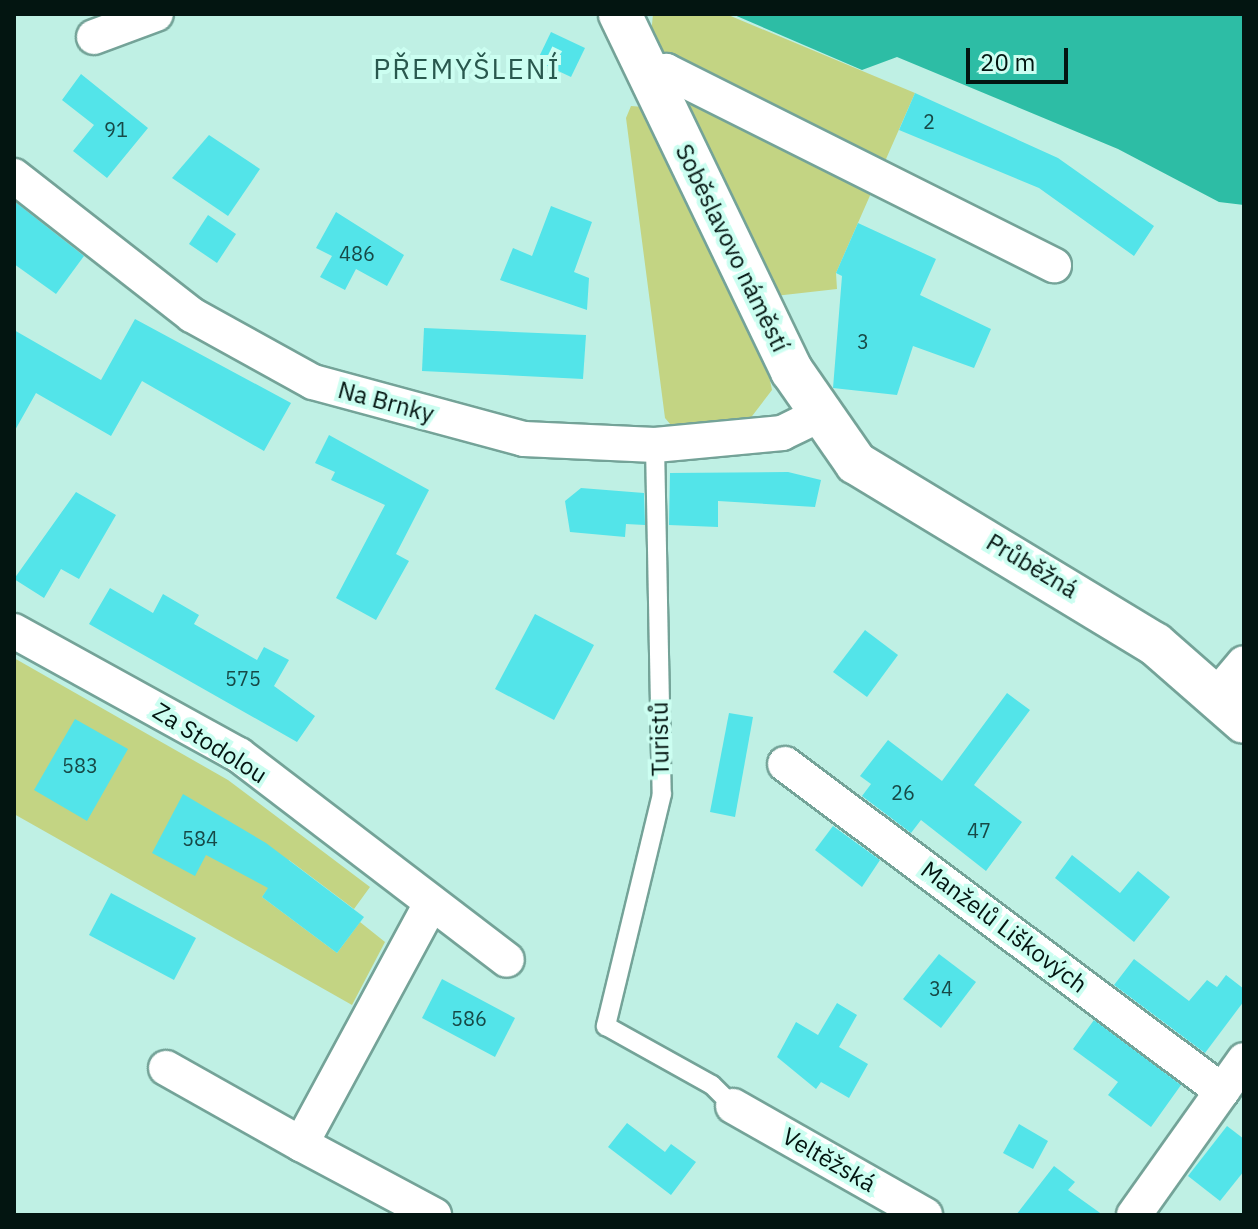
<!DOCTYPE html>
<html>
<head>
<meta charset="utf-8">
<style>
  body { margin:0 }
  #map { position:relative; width:1258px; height:1229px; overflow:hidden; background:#bff0e4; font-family:"IBM Plex Sans",sans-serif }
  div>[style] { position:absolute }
  .green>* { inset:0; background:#c3d483 }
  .water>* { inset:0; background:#2dbda5 }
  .building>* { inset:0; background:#53e4e9 }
  .roads { filter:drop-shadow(2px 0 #74a398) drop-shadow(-2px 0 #74a398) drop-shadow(0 2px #74a398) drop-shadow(0 -2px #74a398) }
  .service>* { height:18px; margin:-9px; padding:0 9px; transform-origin:9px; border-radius:9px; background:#fff }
  .minor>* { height:34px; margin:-17px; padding:0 17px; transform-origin:17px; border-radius:17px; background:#fff }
  .tertiary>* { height:42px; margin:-21px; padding:0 21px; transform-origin:21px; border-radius:21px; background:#fff }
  span { translate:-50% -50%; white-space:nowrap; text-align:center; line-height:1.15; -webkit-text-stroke:8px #ccfef1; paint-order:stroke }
  .number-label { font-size:20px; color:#174947 }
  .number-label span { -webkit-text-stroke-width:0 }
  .street-label { font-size:24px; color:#031511 }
  .quarter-label { font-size:28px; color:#29584e; letter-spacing:2px }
  .frame { position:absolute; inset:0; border:16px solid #031511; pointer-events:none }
  .scale { position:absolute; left:966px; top:48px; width:102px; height:36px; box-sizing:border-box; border:4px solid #031511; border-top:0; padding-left:10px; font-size:24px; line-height:28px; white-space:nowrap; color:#031511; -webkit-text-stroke:6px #ccfef1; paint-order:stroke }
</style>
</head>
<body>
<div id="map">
  <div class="green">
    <i style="clip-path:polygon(653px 14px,726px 14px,915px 93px,836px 273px,837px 289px,775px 296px,767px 365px,772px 390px,746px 424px,676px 431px,665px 418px,626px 118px,631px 106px,644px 107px)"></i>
    <i style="clip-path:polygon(14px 658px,228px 780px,370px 887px,354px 909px,289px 860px,262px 897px,337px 953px,360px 922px,385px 942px,352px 1005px,14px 814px)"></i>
  </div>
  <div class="water">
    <i style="clip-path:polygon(732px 14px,1244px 14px,1244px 205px,1219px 202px,1118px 149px,897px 57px,862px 70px)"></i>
  </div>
  <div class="building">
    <i style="clip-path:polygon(551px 32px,585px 48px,571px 77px,537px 61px)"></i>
    <i style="clip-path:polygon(81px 74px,148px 128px,107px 178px,73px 151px,94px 125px,62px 100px)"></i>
    <i style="clip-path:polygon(915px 93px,1058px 158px,1154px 226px,1134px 256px,1039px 188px,899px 130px)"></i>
    <i style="clip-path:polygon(209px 135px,260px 169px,228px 216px,172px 178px)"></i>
    <i style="clip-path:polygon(14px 201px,84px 256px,56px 294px,14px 264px)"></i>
    <i style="clip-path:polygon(551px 206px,592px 222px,574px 272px,589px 278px,587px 310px,500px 280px,513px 248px,532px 256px)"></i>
    <i style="clip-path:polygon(336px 212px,404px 255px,387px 286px,356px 269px,345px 290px,320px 277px,332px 256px,316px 248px)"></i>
    <i style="clip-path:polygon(208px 215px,236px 234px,217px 263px,189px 244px)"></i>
    <i style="clip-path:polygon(858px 223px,936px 259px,920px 295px,991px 329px,974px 368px,913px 346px,897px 395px,833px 388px,842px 276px,836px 273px)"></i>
    <i style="clip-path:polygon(135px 319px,291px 403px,264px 451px,142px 381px,111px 436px,36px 393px,14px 432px,14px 330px,101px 380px)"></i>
    <i style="clip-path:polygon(424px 328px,586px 335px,583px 379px,422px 371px)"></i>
    <i style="clip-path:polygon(329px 435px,429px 490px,396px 554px,409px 561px,376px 620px,336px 598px,385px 505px,331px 480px,335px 472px,315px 463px)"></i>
    <i style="clip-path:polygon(788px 472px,821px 480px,815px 507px,718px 501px,718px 527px,669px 525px,670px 473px)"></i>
    <i style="clip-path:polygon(581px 488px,644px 493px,645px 525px,626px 524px,625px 537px,570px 532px,565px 501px)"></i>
    <i style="clip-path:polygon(76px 492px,116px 515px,79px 579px,61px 569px,44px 598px,14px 579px)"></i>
    <i style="clip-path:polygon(110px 588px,153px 613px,163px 594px,199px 615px,194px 624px,257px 660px,264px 647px,289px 660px,274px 686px,315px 716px,297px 742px,89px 624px)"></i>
    <i style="clip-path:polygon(535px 614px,594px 645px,554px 720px,495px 689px)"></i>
    <i style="clip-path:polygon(865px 630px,898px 655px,867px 697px,833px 672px)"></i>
    <i style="clip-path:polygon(1007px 693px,1030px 710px,974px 785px,1022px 822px,986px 871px,921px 820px,911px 833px,862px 796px,871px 784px,860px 776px,888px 740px,942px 781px)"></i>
    <i style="clip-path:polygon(729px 713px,753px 717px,735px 817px,710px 812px)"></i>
    <i style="clip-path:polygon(75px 719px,128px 749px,87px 821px,34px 790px)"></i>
    <i style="clip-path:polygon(183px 794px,266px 843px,364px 917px,337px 953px,262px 897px,268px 888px,206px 855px,195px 876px,152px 853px)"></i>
    <i style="clip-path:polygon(833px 826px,880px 860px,862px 887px,815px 850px)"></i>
    <i style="clip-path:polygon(1072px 855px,1120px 893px,1138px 871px,1170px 897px,1134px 942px,1055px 878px)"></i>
    <i style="clip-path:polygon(111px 893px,196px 938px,174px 980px,89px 935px)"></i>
    <i style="clip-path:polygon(939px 954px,976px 982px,941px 1028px,903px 999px)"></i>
    <i style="clip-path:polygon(1134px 959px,1189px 1001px,1207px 980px,1217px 987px,1226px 975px,1244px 989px,1244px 1001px,1205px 1053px,1114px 985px)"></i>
    <i style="clip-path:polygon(442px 979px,515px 1018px,495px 1057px,422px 1018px)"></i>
    <i style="clip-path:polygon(837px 1003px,857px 1015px,839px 1047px,868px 1064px,849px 1098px,821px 1082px,816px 1089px,777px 1057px,796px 1022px,818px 1035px)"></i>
    <i style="clip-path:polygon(1094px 1020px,1181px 1085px,1151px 1127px,1108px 1095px,1118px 1082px,1073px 1049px)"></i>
    <i style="clip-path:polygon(627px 1123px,665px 1152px,671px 1144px,696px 1162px,671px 1195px,608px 1147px)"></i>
    <i style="clip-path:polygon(1019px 1124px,1048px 1141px,1033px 1169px,1003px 1153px)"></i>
    <i style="clip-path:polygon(1227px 1126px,1244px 1139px,1244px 1171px,1220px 1201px,1188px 1176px)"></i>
    <i style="clip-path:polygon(1054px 1166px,1075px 1182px,1068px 1190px,1103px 1215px,1016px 1215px)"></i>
  </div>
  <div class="roads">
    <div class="service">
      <i style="left:655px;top:445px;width:349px;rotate:88.9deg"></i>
      <i style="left:662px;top:794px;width:239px;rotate:103.6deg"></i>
      <i style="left:606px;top:1026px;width:121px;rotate:29.1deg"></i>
      <i style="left:712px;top:1085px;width:30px;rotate:45deg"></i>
    </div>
    <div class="minor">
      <i style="left:94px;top:37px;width:66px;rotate:-20.4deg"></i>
      <i style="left:650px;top:79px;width:18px;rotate:-27deg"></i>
      <i style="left:666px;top:71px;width:434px;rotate:26.6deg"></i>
      <i style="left:14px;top:176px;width:226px;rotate:38deg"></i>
      <i style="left:192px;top:315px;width:138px;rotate:29deg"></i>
      <i style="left:313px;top:382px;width:219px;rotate:15.1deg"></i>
      <i style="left:524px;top:439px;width:131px;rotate:2.6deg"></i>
      <i style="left:655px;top:445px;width:128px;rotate:-5.4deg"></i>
      <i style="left:782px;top:433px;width:39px;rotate:-26deg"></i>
      <i style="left:14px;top:631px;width:257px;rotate:28.9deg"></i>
      <i style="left:239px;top:755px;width:337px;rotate:37.4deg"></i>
      <i style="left:1218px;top:694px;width:40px;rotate:-50deg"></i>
      <i style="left:785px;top:764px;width:546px;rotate:36.81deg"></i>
      <i style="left:166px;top:1068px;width:155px;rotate:29.4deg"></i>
      <i style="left:301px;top:1144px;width:273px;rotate:-61.6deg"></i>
      <i style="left:733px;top:1106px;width:221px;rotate:29.6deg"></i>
      <i style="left:301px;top:1144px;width:151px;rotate:28.1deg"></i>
      <i style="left:1134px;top:1215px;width:190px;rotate:-54.6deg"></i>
    </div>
    <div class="tertiary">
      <i style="left:620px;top:14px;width:396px;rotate:64.3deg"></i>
      <i style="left:792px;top:371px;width:112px;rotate:55.2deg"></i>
      <i style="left:856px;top:463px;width:350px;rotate:31.2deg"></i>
      <i style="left:1155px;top:644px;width:118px;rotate:41.2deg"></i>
    </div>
  </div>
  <div class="number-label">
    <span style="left:929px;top:121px">2</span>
    <span style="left:116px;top:129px">91</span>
    <span style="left:357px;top:253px">486</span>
    <span style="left:863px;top:341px">3</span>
    <span style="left:243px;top:678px">575</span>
    <span style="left:80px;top:765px">583</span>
    <span style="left:903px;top:792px">26</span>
    <span style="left:979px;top:830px">47</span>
    <span style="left:200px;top:838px">584</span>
    <span style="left:941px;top:988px">34</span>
    <span style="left:469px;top:1018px">586</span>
  </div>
  <div class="street-label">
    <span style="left:732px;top:248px;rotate:64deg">Soběslavovo náměstí</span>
    <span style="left:386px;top:402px;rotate:15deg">Na Brnky</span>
    <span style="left:1032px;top:566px;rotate:31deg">Průběžná</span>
    <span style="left:660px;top:739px;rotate:-91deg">Turistů</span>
    <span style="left:210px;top:743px;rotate:32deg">Za Stodolou</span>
    <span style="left:1004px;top:927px;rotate:37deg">Manželů Liškových</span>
    <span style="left:829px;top:1160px;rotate:30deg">Veltěžská</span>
  </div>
  <div class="quarter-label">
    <span style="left:467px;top:69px">PŘEMYŠLENÍ</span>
  </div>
  <div class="frame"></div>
  <div class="scale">20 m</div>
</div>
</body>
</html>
